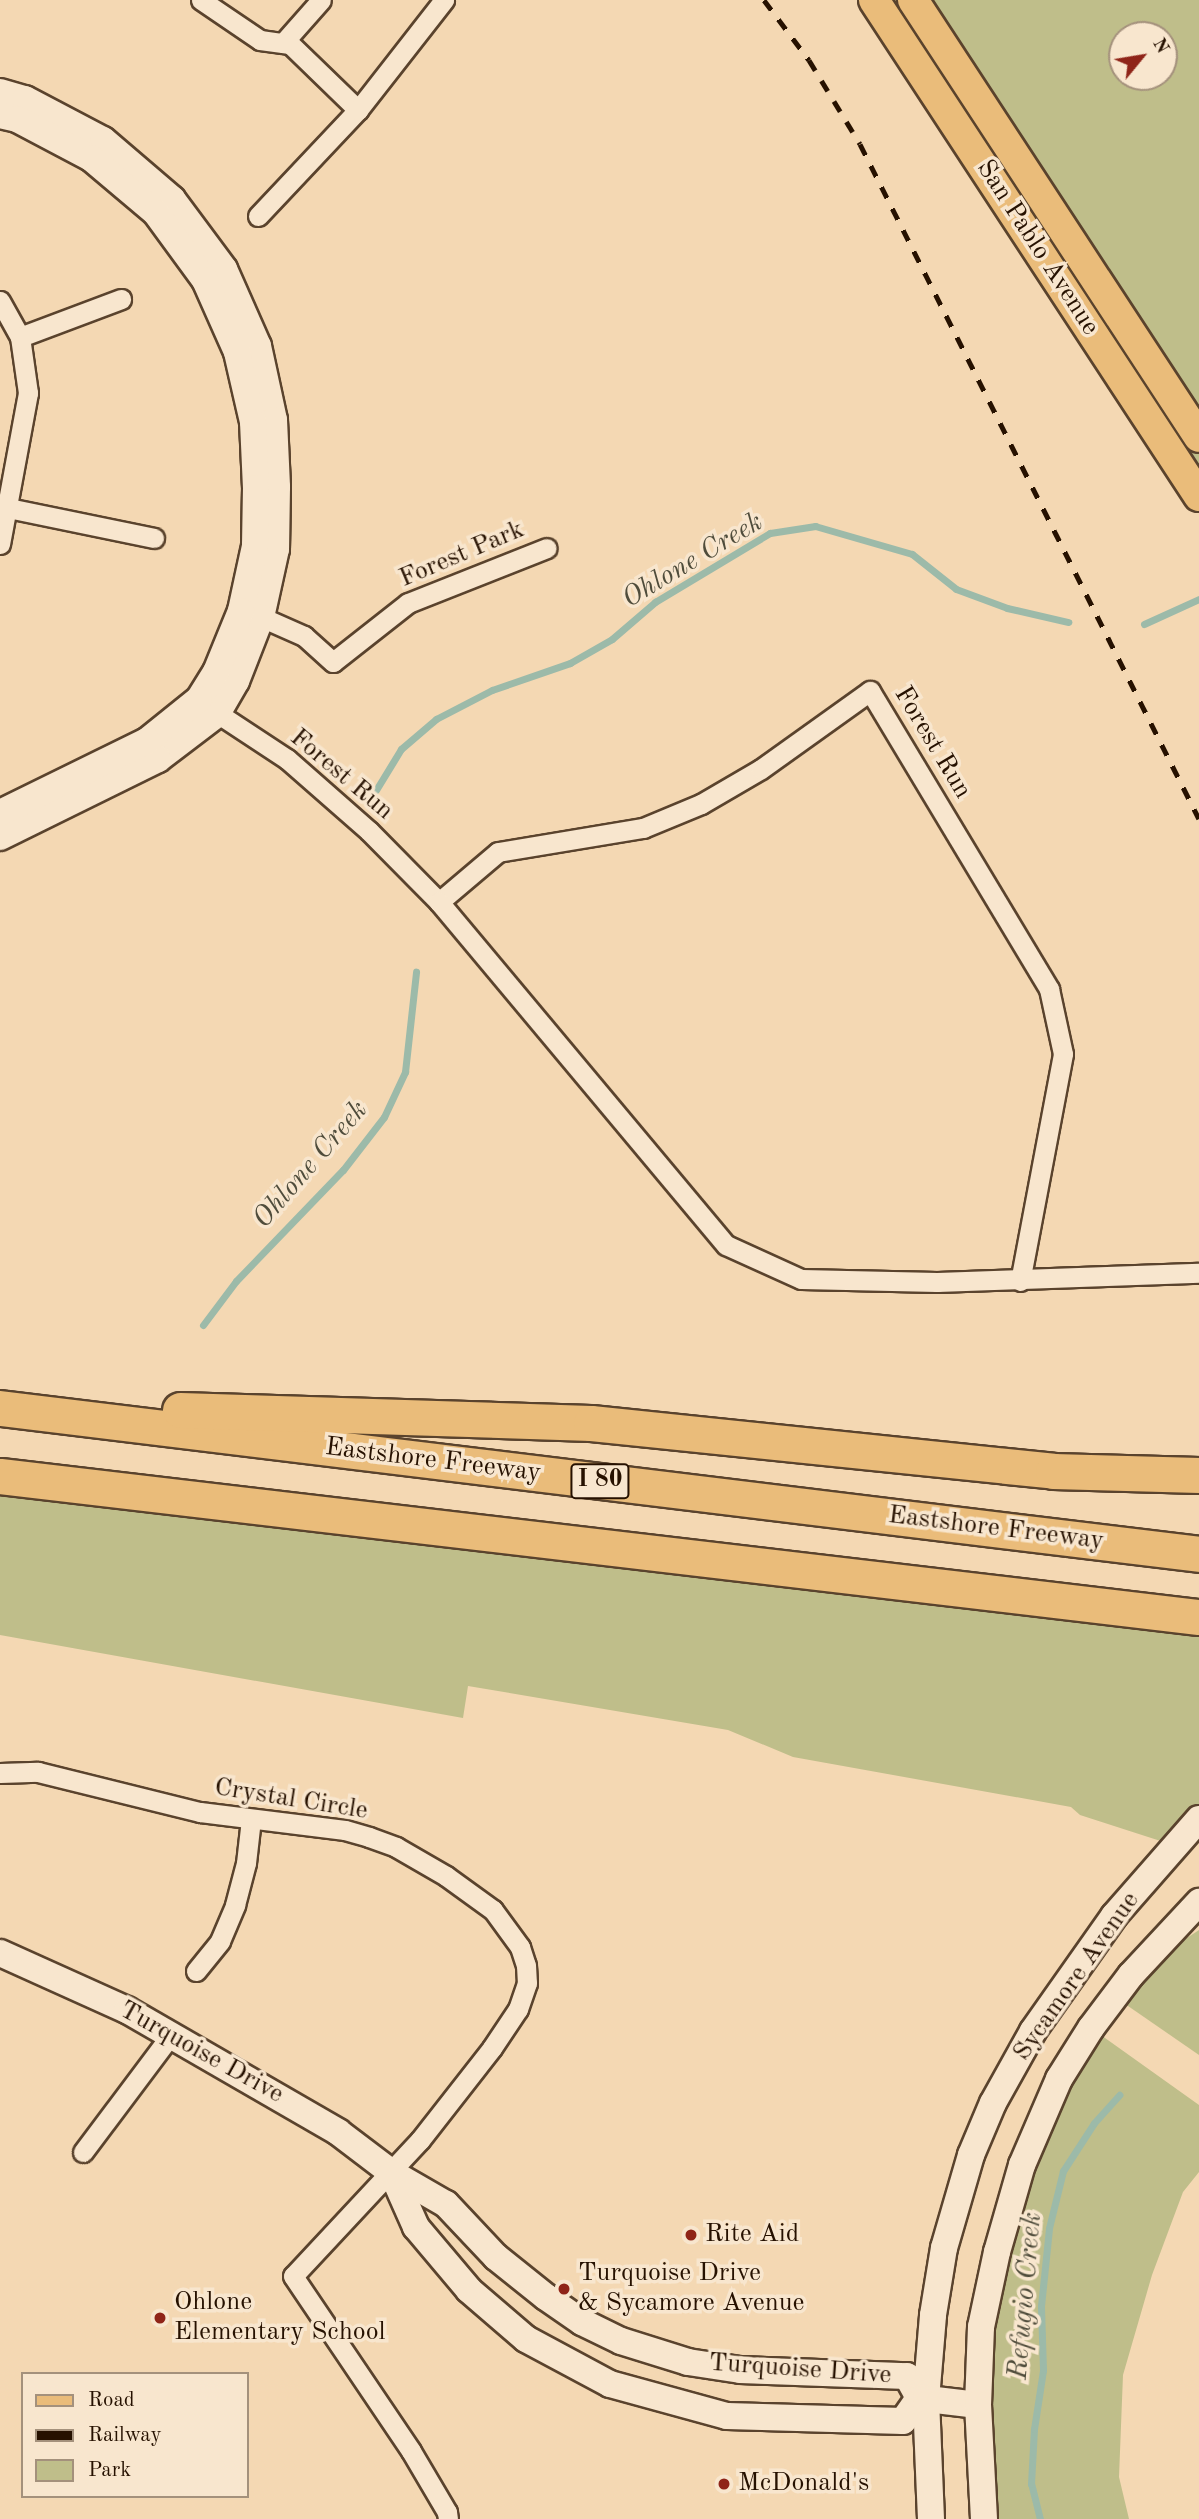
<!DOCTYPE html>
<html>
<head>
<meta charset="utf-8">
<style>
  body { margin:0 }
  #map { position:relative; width:1199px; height:2519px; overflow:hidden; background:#f4d8b3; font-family:"Old Standard TT",serif }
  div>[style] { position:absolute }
  .green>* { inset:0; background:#bfbe8a }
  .stream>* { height:7px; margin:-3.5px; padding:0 3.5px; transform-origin:3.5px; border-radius:3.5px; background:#9cbaa9 }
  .roads { filter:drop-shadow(2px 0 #5a432d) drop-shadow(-2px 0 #5a432d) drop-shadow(0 2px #5a432d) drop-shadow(0 -2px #5a432d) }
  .street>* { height:19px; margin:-9.5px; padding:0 9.5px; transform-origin:9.5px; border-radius:9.5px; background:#f8e6ce }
  .secondary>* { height:26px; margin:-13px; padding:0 13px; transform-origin:13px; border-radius:13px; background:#f8e6ce }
  .primary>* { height:30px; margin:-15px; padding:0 15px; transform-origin:15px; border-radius:15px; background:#eabc7a }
  .highway>* { height:35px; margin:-17.5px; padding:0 17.5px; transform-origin:17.5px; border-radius:17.5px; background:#eabc7a }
  .rail>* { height:5px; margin-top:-2.5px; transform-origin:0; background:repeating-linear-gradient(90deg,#261100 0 12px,transparent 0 24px) }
  .dots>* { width:19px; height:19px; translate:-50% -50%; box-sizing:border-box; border:4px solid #f8e6ce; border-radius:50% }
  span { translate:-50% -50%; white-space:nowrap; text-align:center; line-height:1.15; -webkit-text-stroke:7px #f8e6ce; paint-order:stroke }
  .shield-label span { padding:2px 5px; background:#f8e6ce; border:2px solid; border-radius:5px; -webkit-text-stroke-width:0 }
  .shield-label { font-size:24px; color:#261100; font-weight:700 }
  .street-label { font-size:26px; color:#261100 }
  .poi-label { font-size:26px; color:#261100 }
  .left { translate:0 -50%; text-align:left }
  .water-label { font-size:28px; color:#4f4c3b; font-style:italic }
  .legend { position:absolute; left:21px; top:2372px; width:228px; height:126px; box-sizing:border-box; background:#f8e6ce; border:2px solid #a4917c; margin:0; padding:9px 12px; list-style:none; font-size:21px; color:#261100 }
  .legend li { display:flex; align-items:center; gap:14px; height:35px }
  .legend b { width:35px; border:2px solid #a4917c }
  .north { position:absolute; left:1108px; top:21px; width:70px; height:70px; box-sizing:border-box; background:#f8e6ce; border:2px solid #a4917c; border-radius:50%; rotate:60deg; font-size:19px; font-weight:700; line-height:28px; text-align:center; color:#261100 }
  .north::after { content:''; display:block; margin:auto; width:24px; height:32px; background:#8f2418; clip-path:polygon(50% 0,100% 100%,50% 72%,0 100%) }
</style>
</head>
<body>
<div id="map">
  <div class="green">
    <i style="clip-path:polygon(evenodd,884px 0,1199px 0,1199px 472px,884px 0,1122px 35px,1164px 35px,1164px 77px,1122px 77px,1122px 35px)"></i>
    <i style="clip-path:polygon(0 1476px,1199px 1617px,1199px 1819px,1176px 1846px,1080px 1815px,1071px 1807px,793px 1757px,728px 1730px,468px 1686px,463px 1718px,0 1635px)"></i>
    <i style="clip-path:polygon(1199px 1930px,1199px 2055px,1115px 1997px,1131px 1975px)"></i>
    <i style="clip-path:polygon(1091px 2028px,1199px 2105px,1199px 2172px,1183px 2192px,1152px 2275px,1123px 2375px,1119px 2477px,1129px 2519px,984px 2519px,997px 2252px)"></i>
  </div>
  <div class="stream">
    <i style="left:1144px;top:624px;width:60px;rotate:-24.4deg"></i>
    <i style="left:376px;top:790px;width:48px;rotate:-58.6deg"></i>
    <i style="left:401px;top:749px;width:46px;rotate:-40.6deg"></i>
    <i style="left:436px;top:719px;width:63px;rotate:-27.4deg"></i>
    <i style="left:492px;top:690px;width:83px;rotate:-19.1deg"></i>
    <i style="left:570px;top:663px;width:48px;rotate:-29.7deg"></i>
    <i style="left:612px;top:639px;width:57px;rotate:-40.7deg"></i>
    <i style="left:655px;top:602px;width:134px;rotate:-31deg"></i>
    <i style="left:770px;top:533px;width:46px;rotate:-8.8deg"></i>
    <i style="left:815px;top:526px;width:101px;rotate:16.1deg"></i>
    <i style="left:912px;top:554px;width:56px;rotate:38.5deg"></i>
    <i style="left:956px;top:589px;width:54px;rotate:20.4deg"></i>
    <i style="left:1007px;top:608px;width:63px;rotate:12.9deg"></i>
    <i style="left:203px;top:1325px;width:55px;rotate:-53.1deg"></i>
    <i style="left:236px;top:1281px;width:154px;rotate:-46.1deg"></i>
    <i style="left:343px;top:1170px;width:67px;rotate:-52.3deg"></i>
    <i style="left:384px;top:1117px;width:50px;rotate:-65deg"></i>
    <i style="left:405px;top:1072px;width:101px;rotate:-83.7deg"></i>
    <i style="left:1040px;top:2519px;width:36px;rotate:-104deg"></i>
    <i style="left:1031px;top:2484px;width:55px;rotate:-86.9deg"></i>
    <i style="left:1034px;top:2429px;width:60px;rotate:-81.3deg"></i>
    <i style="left:1043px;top:2370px;width:64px;rotate:-91.8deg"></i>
    <i style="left:1041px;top:2306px;width:78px;rotate:-84.1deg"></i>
    <i style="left:1049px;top:2228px;width:59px;rotate:-76.2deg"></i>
    <i style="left:1063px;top:2171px;width:57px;rotate:-57.1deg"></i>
    <i style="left:1094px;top:2123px;width:38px;rotate:-48deg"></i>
  </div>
  <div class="roads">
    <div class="street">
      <i style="left:201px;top:0;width:71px;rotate:34.1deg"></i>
      <i style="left:260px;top:40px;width:30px;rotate:8deg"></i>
      <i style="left:290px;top:44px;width:95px;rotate:44.1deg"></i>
      <i style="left:283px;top:43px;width:57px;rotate:-48.5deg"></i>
      <i style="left:258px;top:216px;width:146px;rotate:-46.7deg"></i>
      <i style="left:358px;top:110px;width:140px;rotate:-52deg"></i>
      <i style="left:0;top:301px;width:41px;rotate:60.9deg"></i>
      <i style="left:20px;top:337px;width:108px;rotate:-20.6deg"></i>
      <i style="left:8px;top:508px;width:149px;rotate:11.6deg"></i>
      <i style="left:0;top:544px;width:154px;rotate:-79.5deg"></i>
      <i style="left:28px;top:393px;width:57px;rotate:-98.1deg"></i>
      <i style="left:261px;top:617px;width:47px;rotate:23.8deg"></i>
      <i style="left:304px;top:636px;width:39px;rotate:42deg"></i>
      <i style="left:333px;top:662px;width:95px;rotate:-38.2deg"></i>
      <i style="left:408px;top:603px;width:149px;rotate:-21.6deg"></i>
      <i style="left:208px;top:707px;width:95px;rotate:33.4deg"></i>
      <i style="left:287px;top:759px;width:109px;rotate:41.3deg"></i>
      <i style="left:369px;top:831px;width:100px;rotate:45.4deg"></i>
      <i style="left:439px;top:902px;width:77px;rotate:-40.3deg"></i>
      <i style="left:498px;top:852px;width:147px;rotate:-9.4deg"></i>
      <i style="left:643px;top:828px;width:63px;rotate:-22.5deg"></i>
      <i style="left:701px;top:804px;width:69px;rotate:-30.3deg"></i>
      <i style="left:761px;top:769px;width:134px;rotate:-35.6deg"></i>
      <i style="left:870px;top:691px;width:348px;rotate:59deg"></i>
      <i style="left:1049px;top:989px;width:66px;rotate:77.8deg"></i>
      <i style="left:1063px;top:1054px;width:231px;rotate:100.7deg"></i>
      <i style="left:439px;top:902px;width:447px;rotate:50.1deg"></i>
      <i style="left:726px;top:1245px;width:82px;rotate:24.4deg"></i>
      <i style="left:801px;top:1279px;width:136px;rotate:1.3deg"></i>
      <i style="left:937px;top:1282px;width:262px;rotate:-2deg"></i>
      <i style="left:0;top:1773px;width:38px;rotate:-2deg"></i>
      <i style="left:38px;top:1772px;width:167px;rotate:13.9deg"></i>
      <i style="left:200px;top:1812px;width:146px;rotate:7.1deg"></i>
      <i style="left:345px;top:1830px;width:25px;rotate:16deg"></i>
      <i style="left:369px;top:1837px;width:29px;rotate:20deg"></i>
      <i style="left:396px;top:1847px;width:58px;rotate:30.1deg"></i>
      <i style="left:446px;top:1876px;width:58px;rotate:35.9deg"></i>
      <i style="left:493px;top:1910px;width:46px;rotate:53.9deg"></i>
      <i style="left:520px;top:1947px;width:19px;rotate:72deg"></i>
      <i style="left:526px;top:1965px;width:18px;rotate:87deg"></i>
      <i style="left:527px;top:1983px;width:28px;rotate:109deg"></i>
      <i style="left:518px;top:2009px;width:47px;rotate:123.7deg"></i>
      <i style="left:492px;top:2048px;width:117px;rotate:128deg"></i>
      <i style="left:420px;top:2140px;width:186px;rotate:133deg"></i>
      <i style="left:293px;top:2276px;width:211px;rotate:56deg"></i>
      <i style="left:411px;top:2451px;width:71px;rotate:59.5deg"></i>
      <i style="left:447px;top:2512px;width:7px;rotate:82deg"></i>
      <i style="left:196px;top:1971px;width:38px;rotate:-51deg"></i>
      <i style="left:220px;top:1941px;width:39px;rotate:-67deg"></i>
      <i style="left:235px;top:1905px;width:43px;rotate:-75.3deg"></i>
      <i style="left:246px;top:1863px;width:44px;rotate:-83.5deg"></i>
      <i style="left:83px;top:2152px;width:146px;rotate:-53.1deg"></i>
    </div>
    <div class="secondary">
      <i style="left:0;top:92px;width:26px;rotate:16deg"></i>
      <i style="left:25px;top:99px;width:88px;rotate:27.7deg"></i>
      <i style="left:103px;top:140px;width:91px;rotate:40.5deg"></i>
      <i style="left:172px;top:199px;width:87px;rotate:53.4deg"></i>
      <i style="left:224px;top:269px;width:84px;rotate:66.2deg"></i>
      <i style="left:258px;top:346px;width:76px;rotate:77.8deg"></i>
      <i style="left:274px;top:420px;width:67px;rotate:87.4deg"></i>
      <i style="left:277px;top:487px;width:62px;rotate:90.9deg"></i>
      <i style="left:276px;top:549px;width:70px;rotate:102.4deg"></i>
      <i style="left:261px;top:617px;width:69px;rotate:111.3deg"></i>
      <i style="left:236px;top:681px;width:39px;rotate:120deg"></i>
      <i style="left:216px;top:715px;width:73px;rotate:142.8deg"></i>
      <i style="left:158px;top:759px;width:176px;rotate:153.7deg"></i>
      <i style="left:0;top:115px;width:17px;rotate:13deg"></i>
      <i style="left:17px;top:119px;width:84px;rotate:27.8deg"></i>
      <i style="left:91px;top:158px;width:85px;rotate:40.2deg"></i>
      <i style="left:156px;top:213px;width:83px;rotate:53.8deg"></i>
      <i style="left:205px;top:280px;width:79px;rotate:66deg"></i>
      <i style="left:237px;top:352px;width:72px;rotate:77.1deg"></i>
      <i style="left:253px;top:422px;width:66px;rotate:87.4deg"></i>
      <i style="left:256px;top:488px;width:58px;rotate:91deg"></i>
      <i style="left:255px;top:546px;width:66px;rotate:102.2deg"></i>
      <i style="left:241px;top:611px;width:66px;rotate:112.3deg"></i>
      <i style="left:216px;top:672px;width:32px;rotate:122deg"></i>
      <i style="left:199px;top:699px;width:67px;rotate:141.1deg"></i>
      <i style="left:147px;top:741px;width:164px;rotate:153.9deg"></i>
      <i style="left:0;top:1953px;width:139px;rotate:24.2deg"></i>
      <i style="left:127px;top:2010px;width:244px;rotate:30deg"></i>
      <i style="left:338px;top:2132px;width:68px;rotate:37.2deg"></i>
      <i style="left:392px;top:2173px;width:62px;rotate:29.9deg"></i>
      <i style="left:446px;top:2204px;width:73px;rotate:46.7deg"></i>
      <i style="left:496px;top:2257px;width:64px;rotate:38.7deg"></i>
      <i style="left:546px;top:2297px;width:44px;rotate:34.8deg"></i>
      <i style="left:582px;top:2322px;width:43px;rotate:26deg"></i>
      <i style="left:621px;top:2341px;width:70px;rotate:17.4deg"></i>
      <i style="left:688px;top:2362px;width:53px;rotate:8.7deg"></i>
      <i style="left:740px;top:2370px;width:167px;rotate:2.1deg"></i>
      <i style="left:907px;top:2376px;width:25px;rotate:61deg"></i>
      <i style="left:392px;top:2173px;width:59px;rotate:66deg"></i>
      <i style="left:416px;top:2227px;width:82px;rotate:49.9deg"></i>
      <i style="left:469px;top:2290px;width:75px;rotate:40.7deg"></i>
      <i style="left:526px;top:2339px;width:95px;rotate:28.2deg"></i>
      <i style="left:610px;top:2384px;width:121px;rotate:15.3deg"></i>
      <i style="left:727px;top:2416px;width:176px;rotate:1.6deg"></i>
      <i style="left:903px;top:2421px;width:28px;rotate:-55deg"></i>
      <i style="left:919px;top:2398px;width:59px;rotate:6.8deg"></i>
      <i style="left:931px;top:2519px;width:120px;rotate:-92.4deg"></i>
      <i style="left:926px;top:2399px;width:84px;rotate:-85.2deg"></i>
      <i style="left:933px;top:2315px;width:68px;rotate:-80.7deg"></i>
      <i style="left:944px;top:2248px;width:97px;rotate:-73.8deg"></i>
      <i style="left:971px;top:2155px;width:56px;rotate:-67.1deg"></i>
      <i style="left:993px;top:2103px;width:82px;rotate:-60.9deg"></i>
      <i style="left:1033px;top:2031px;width:141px;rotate:-54.8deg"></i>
      <i style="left:1114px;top:1916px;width:129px;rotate:-48.8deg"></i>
      <i style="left:984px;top:2519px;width:114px;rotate:-93deg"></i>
      <i style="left:978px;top:2405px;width:78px;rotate:-87.8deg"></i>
      <i style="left:981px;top:2327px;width:77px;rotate:-78deg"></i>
      <i style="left:997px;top:2252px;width:91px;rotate:-74deg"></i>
      <i style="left:1022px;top:2165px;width:94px;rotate:-66.7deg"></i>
      <i style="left:1059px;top:2079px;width:60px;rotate:-57.9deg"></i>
      <i style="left:1091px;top:2028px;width:66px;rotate:-53deg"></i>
      <i style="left:1131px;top:1975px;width:100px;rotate:-47deg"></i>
    </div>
    <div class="primary">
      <i style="left:874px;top:0;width:593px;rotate:56.77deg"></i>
      <i style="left:913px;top:0;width:522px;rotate:56.8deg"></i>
    </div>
    <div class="highway">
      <i style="left:0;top:1408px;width:1208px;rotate:6.94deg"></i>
      <i style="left:180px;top:1410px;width:411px;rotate:1.8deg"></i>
      <i style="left:591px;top:1423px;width:464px;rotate:5.9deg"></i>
      <i style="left:1053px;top:1471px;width:146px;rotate:1.6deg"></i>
      <i style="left:0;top:1476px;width:1207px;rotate:6.71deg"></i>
    </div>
  </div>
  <div class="rail">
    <i style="left:764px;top:0;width:75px;rotate:53.1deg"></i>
    <i style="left:809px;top:60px;width:98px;rotate:58.7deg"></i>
    <i style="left:860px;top:144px;width:755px;rotate:63.33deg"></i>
  </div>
  <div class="dots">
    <i style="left:691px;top:2235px;background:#8f2418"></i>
    <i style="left:564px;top:2289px;background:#8f2418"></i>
    <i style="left:160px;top:2318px;background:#8f2418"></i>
    <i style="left:724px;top:2484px;background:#8f2418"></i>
  </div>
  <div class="shield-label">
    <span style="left:600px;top:1481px">I 80</span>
  </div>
  <div class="street-label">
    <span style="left:1037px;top:248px;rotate:57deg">San Pablo Avenue</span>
    <span style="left:462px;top:555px;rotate:-23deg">Forest Park</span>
    <span style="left:932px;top:743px;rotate:59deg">Forest Run</span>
    <span style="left:341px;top:775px;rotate:40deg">Forest Run</span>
    <span style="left:433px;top:1461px;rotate:7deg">Eastshore Freeway</span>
    <span style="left:996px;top:1529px;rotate:7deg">Eastshore Freeway</span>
    <span style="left:291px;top:1800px;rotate:9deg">Crystal Circle</span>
    <span style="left:1077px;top:1977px;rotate:-55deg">Sycamore Avenue</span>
    <span style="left:201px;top:2053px;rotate:29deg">Turquoise Drive</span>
    <span style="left:800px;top:2370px;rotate:4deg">Turquoise Drive</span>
  </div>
  <div class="poi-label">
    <span class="left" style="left:705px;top:2235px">Rite Aid</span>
    <span class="left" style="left:578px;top:2289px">Turquoise Drive<br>&amp; Sycamore Avenue</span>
    <span class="left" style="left:174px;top:2318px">Ohlone<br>Elementary School</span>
    <span class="left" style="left:738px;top:2484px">McDonald's</span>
  </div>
  <div class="water-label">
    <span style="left:693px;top:561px;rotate:-31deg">Ohlone Creek</span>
    <span style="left:311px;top:1165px;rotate:-49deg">Ohlone Creek</span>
    <span style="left:1026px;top:2296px;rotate:-85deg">Refugio Creek</span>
  </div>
  <ul class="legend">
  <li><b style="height:9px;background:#eabc7a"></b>Road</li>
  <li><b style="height:9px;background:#261100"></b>Railway</li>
  <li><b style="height:19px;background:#bfbe8a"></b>Park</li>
  </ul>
  <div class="north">N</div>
</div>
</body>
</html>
